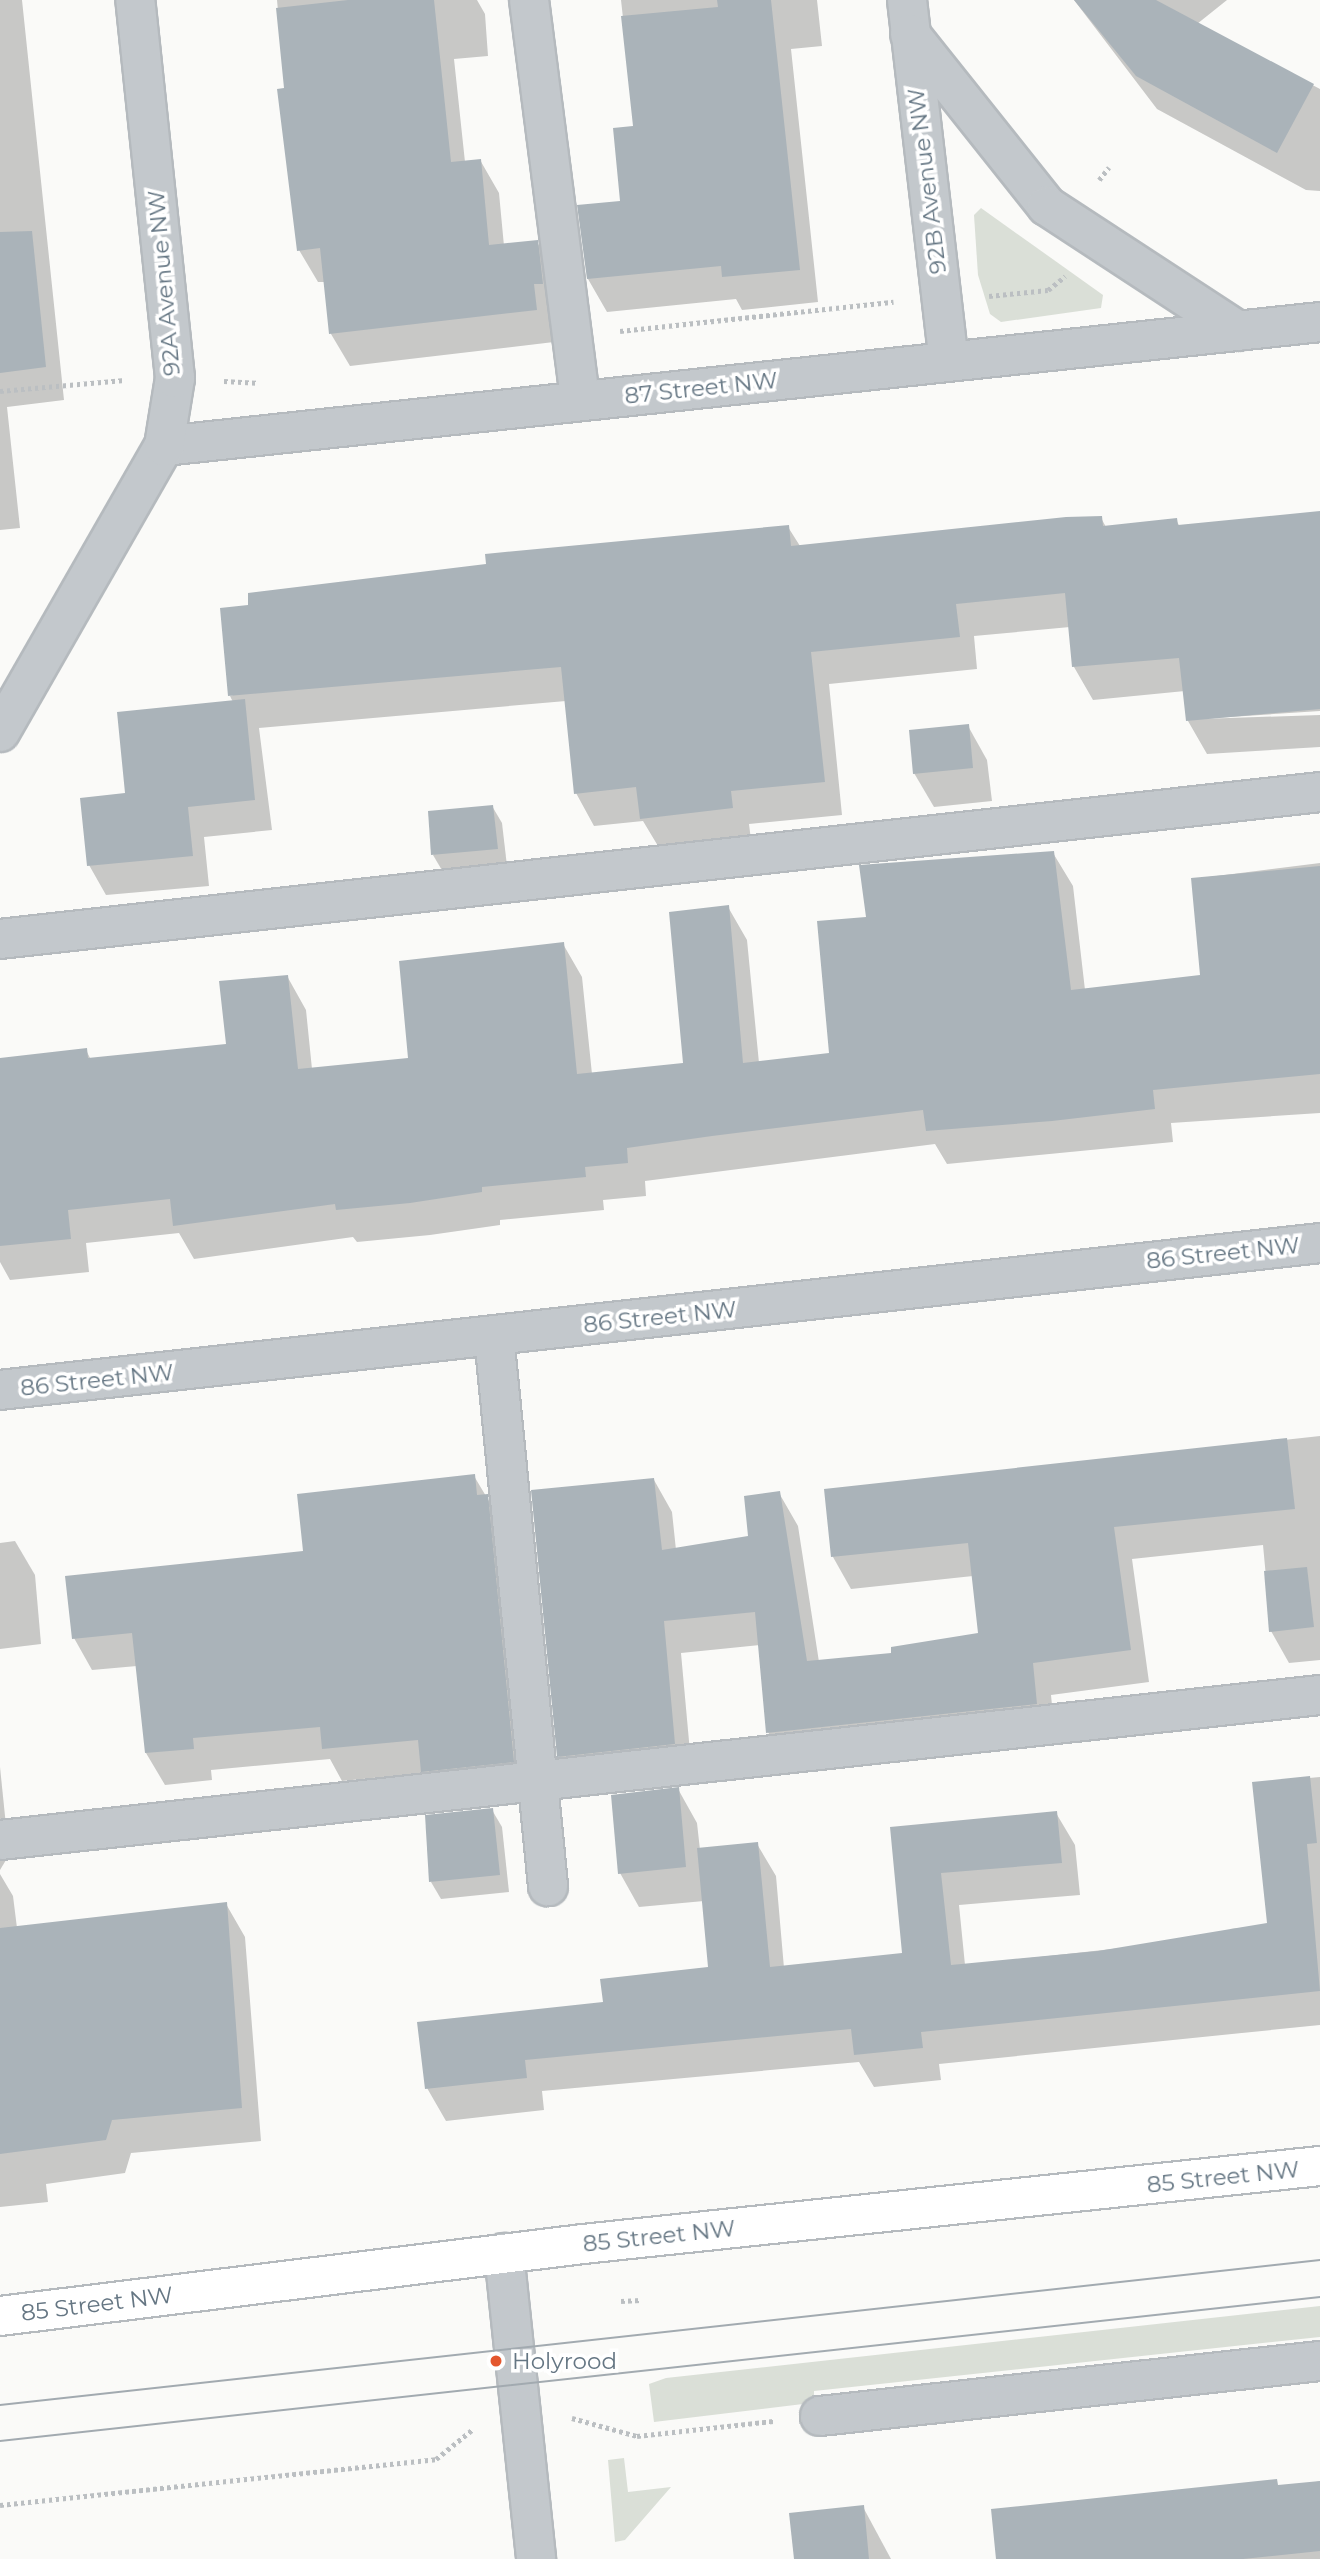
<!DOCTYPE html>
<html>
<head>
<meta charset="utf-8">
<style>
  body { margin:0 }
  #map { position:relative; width:1320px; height:2559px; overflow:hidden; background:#fafaf8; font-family:Montserrat,sans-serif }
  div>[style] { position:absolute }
  .green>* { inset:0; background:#dadfd7 }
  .shadow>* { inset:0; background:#0003 }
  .building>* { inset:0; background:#aab3b9 }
  .path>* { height:4.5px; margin-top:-2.25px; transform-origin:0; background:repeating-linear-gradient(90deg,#bbbfc2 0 3.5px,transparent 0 7px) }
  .roads { filter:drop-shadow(2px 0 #b5babe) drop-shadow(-2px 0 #b5babe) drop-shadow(0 2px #b5babe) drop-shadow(0 -2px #b5babe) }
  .minor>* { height:38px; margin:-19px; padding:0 19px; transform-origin:19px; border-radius:19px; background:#c3c8cc }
  .major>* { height:38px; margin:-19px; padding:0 19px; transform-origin:19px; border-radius:19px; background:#fff }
  .tram>* { height:2px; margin:-1px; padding:0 1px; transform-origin:1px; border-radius:1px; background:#a2aab0 }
  .dots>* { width:19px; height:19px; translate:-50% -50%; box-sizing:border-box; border:4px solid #fff; border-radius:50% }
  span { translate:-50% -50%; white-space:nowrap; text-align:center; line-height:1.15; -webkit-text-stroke:7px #fff; paint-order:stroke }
  .street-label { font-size:23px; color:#657683 }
  .poi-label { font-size:23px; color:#657683 }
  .left { translate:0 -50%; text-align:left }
</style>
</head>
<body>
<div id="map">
  <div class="green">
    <i style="clip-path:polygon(981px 208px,1103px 295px,1101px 308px,1001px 322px,990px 314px,978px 275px,974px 215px)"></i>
    <i style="clip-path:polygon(1320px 2306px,1320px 2337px,814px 2391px,814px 2399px,803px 2404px,654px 2422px,649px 2384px,666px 2378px)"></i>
    <i style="clip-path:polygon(624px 2458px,628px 2492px,671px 2487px,625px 2540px,615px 2542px,608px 2460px)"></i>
  </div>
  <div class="shadow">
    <i style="clip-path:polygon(0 0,22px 0,64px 400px,7px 407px,20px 528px,0 530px)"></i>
    <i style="clip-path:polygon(277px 0,477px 0,485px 14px,488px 56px,454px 59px,465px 162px,480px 160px,499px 193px,504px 246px,537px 242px,555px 274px,554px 342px,350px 366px,331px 334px,326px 282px,318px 282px,299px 250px)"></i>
    <i style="clip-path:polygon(621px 0,817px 0,822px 46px,791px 49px,818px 302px,742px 310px,736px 299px,607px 312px,588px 279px,622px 202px,635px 127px)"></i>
    <i style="clip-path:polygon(1074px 0,1227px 0,1197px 24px,1320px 89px,1320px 191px,1306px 190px,1157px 109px)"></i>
    <i style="clip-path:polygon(1320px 513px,1320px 711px,1200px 719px,1320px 715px,1320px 747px,1207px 754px,1188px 721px,1185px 691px,1093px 700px,1074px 667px,1070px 627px,974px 636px,977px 669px,829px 684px,842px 815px,749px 824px,751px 840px,661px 851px,643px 821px,594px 826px,576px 793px,566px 701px,259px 728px,272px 830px,204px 837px,209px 886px,106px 895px,89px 865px,126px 795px,233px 702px,230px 696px,788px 527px,800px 546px,1101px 518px,1106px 527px,1176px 520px,1180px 527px)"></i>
    <i style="clip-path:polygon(968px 726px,987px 760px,992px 801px,934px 807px,914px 773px)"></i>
    <i style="clip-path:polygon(492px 806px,502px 823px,507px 866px,443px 872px,433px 855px)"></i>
    <i style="clip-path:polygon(1053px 853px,1073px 886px,1085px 990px,1202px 977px,1193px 879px,1320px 863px,1320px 1113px,1171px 1123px,1173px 1142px,947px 1164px,935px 1144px,645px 1181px,646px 1196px,603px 1200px,604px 1210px,500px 1220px,500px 1225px,430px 1235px,357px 1242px,353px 1237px,194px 1259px,179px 1233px,86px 1243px,89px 1272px,10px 1280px,0 1262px,0 1060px,86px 1050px,91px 1060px,228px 1045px,287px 976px,306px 1010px,312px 1069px,410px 1060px,563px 944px,582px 977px,592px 1074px,685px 1064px,728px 907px,747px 940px,759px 1063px,831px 1055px,868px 918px)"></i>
    <i style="clip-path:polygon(1320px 1436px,1320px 1660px,1289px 1663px,1271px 1631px,1263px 1545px,1132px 1559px,1149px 1682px,1051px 1695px,1055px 1736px,786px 1764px,768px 1732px,760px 1645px,681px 1653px,692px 1774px,578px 1788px,559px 1756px,654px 1480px,672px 1512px,676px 1550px,750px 1537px,779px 1493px,798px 1526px,819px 1662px,893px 1654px,980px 1634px,973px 1576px,851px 1589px,833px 1557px,826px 1491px)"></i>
    <i style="clip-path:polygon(474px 1476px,505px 1528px,531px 1793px,441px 1803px,424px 1773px,342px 1781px,330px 1759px,211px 1770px,212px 1780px,165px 1785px,146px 1753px,137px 1666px,92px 1670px,74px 1638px,305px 1553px)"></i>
    <i style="clip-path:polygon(15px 1541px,35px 1575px,41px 1644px,0 1649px,0 1543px)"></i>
    <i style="clip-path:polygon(0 1767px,9px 1855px,0 1870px)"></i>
    <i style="clip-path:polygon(1320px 1777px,1320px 2025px,939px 2064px,941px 2080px,874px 2087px,859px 2062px,542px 2091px,544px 2110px,446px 2121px,427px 2088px,605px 2003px,710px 1969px,704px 1901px,639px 1907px,620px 1873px,678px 1789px,697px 1823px,700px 1850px,757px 1844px,776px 1876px,784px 1968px,904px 1955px,892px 1828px,1056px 1813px,1075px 1845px,1080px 1895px,959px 1905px,965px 1965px,1231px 1936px,1230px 1929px,1269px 1925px,1254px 1783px)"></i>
    <i style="clip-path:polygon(492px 1810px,502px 1827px,509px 1892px,441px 1899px,431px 1882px)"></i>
    <i style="clip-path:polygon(0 1874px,13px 1896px,17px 1928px,226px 1904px,245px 1937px,261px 2141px,131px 2153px,125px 2173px,46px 2184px,48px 2202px,0 2207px)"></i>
    <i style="clip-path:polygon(1320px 2481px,1320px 2559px,998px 2559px)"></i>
    <i style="clip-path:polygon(863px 2507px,891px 2559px,796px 2559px)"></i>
  </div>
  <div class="building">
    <i style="clip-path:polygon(348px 0,434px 0,451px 162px,481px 159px,489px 245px,538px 240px,543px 284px,534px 284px,537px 310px,329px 334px,320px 248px,297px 251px,277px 89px,284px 88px,276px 8px)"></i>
    <i style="clip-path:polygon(717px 0,771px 0,800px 270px,722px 277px,721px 266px,587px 279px,577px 205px,620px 201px,613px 128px,633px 126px,621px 16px,718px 7px)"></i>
    <i style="clip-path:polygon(1074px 0,1156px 0,1314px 84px,1277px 153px,1136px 76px)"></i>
    <i style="clip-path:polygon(32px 231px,46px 367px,0 373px,0 232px)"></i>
    <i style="clip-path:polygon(1320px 511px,1320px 709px,1186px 721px,1179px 658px,1072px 667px,1065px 593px,956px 604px,960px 637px,811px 652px,825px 782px,731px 791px,733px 808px,640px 819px,636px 787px,574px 794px,561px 667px,228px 696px,220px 608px,248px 605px,248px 593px,486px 564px,485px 554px,789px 525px,791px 546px,1066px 517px,1102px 516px,1103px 526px,1177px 518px,1178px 525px)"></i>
    <i style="clip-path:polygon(245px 699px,255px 800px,188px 807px,193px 856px,87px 866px,80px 798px,125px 793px,117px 712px)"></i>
    <i style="clip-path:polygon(969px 724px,973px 768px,913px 774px,909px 730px)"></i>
    <i style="clip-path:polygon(493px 805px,498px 849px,431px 855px,428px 811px)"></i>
    <i style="clip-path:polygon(1054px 851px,1071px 990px,1200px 975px,1191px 878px,1320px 866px,1320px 1074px,1153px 1090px,1155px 1109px,1052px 1121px,926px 1131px,923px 1110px,712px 1136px,627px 1148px,628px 1163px,585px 1167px,586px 1177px,482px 1187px,482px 1192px,410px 1203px,336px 1210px,335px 1204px,173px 1226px,170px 1199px,68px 1210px,71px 1239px,0 1246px,0 1058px,87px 1048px,88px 1058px,226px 1044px,219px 981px,288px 975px,298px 1069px,408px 1058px,399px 961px,564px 942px,577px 1074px,683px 1063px,669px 912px,729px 905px,743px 1063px,829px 1053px,817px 921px,866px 917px,859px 865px)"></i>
    <i style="clip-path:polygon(1287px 1438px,1295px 1509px,1114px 1527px,1131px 1650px,1033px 1663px,1037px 1704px,766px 1733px,755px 1612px,664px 1621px,675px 1744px,557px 1757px,531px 1490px,654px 1478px,662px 1550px,748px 1536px,744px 1496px,780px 1491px,807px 1661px,891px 1653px,891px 1647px,978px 1633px,968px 1543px,831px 1557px,824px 1489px)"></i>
    <i style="clip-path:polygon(475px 1474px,477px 1495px,488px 1494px,514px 1762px,421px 1772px,418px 1740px,322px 1749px,320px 1727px,193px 1738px,194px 1749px,145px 1753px,132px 1633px,72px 1639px,65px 1576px,303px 1551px,297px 1494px)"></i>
    <i style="clip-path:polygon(1307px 1567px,1314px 1627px,1269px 1632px,1264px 1571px)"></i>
    <i style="clip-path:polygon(1310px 1776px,1317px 1843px,1307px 1844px,1320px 1991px,921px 2032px,923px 2048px,854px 2055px,851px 2029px,525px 2060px,527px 2078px,425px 2089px,417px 2022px,603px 2002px,600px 1979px,708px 1967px,697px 1848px,758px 1842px,770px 1967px,902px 1953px,890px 1827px,1057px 1811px,1062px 1863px,941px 1873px,951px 1965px,1098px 1951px,1267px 1923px,1252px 1782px)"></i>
    <i style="clip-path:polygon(679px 1787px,686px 1867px,618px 1874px,611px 1795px)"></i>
    <i style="clip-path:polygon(493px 1808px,500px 1875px,429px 1882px,425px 1815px)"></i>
    <i style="clip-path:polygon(227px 1902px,242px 2108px,112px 2120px,106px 2140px,0 2154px,0 1928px)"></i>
    <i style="clip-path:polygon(1277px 2479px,1278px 2485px,1320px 2481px,1320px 2551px,1243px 2559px,996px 2559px,991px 2509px)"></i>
    <i style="clip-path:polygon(864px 2505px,869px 2559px,794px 2559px,789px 2513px)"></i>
  </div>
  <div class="path">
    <i style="left:1099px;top:180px;width:16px;rotate:-52deg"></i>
    <i style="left:989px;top:296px;width:59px;rotate:-5.8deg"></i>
    <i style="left:1048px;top:290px;width:22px;rotate:-39deg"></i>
    <i style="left:620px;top:331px;width:275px;rotate:-6.1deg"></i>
    <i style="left:224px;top:381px;width:33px;rotate:3deg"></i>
    <i style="left:0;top:391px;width:125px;rotate:-5deg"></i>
    <i style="left:621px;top:2301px;width:20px;rotate:-3deg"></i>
    <i style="left:572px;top:2418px;width:67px;rotate:15.5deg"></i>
    <i style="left:637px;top:2436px;width:137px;rotate:-6.3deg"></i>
    <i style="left:0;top:2505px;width:438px;rotate:-6deg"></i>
    <i style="left:436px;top:2459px;width:48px;rotate:-39deg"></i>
  </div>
  <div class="roads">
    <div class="minor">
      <i style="left:529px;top:0;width:403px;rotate:82.7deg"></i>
      <i style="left:907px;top:0;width:364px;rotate:83.4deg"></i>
      <i style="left:910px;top:34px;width:220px;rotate:51.5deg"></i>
      <i style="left:1047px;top:206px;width:228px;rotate:33.2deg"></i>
      <i style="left:164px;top:446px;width:1163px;rotate:-6.12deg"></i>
      <i style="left:0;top:732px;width:330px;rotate:-60.2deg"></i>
      <i style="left:164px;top:446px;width:69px;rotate:-80.8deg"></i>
      <i style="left:175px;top:378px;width:380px;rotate:-96deg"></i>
      <i style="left:0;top:939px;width:1328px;rotate:-6.35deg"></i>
      <i style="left:494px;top:1336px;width:553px;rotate:84.39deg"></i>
      <i style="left:0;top:1390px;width:1328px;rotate:-6.35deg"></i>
      <i style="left:0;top:1840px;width:1328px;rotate:-6.27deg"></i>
      <i style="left:504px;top:2253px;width:308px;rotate:84deg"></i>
      <i style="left:820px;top:2416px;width:503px;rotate:-6.28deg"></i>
    </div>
    <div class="major">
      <i style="left:0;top:2316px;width:587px;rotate:-7.04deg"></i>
      <i style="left:583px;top:2244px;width:741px;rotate:-6.04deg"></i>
    </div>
  </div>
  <div class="tram">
    <i style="left:0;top:2405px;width:1328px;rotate:-6.27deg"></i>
    <i style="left:0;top:2441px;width:1328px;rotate:-6.23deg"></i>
  </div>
  <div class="dots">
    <i style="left:496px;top:2361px;background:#e4572e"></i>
  </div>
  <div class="street-label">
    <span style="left:927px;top:181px;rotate:-97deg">92B Avenue NW</span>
    <span style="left:164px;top:283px;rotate:-95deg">92A Avenue NW</span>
    <span style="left:701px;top:388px;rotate:-6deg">87 Street NW</span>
    <span style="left:1223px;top:1253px;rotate:-6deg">86 Street NW</span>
    <span style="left:660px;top:1317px;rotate:-6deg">86 Street NW</span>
    <span style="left:97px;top:1380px;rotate:-6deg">86 Street NW</span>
    <span style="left:1223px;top:2177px;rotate:-6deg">85 Street NW</span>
    <span style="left:659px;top:2236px;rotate:-6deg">85 Street NW</span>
    <span style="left:97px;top:2304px;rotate:-7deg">85 Street NW</span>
  </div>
  <div class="poi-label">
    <span class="left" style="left:512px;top:2361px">Holyrood</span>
  </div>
</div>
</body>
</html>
